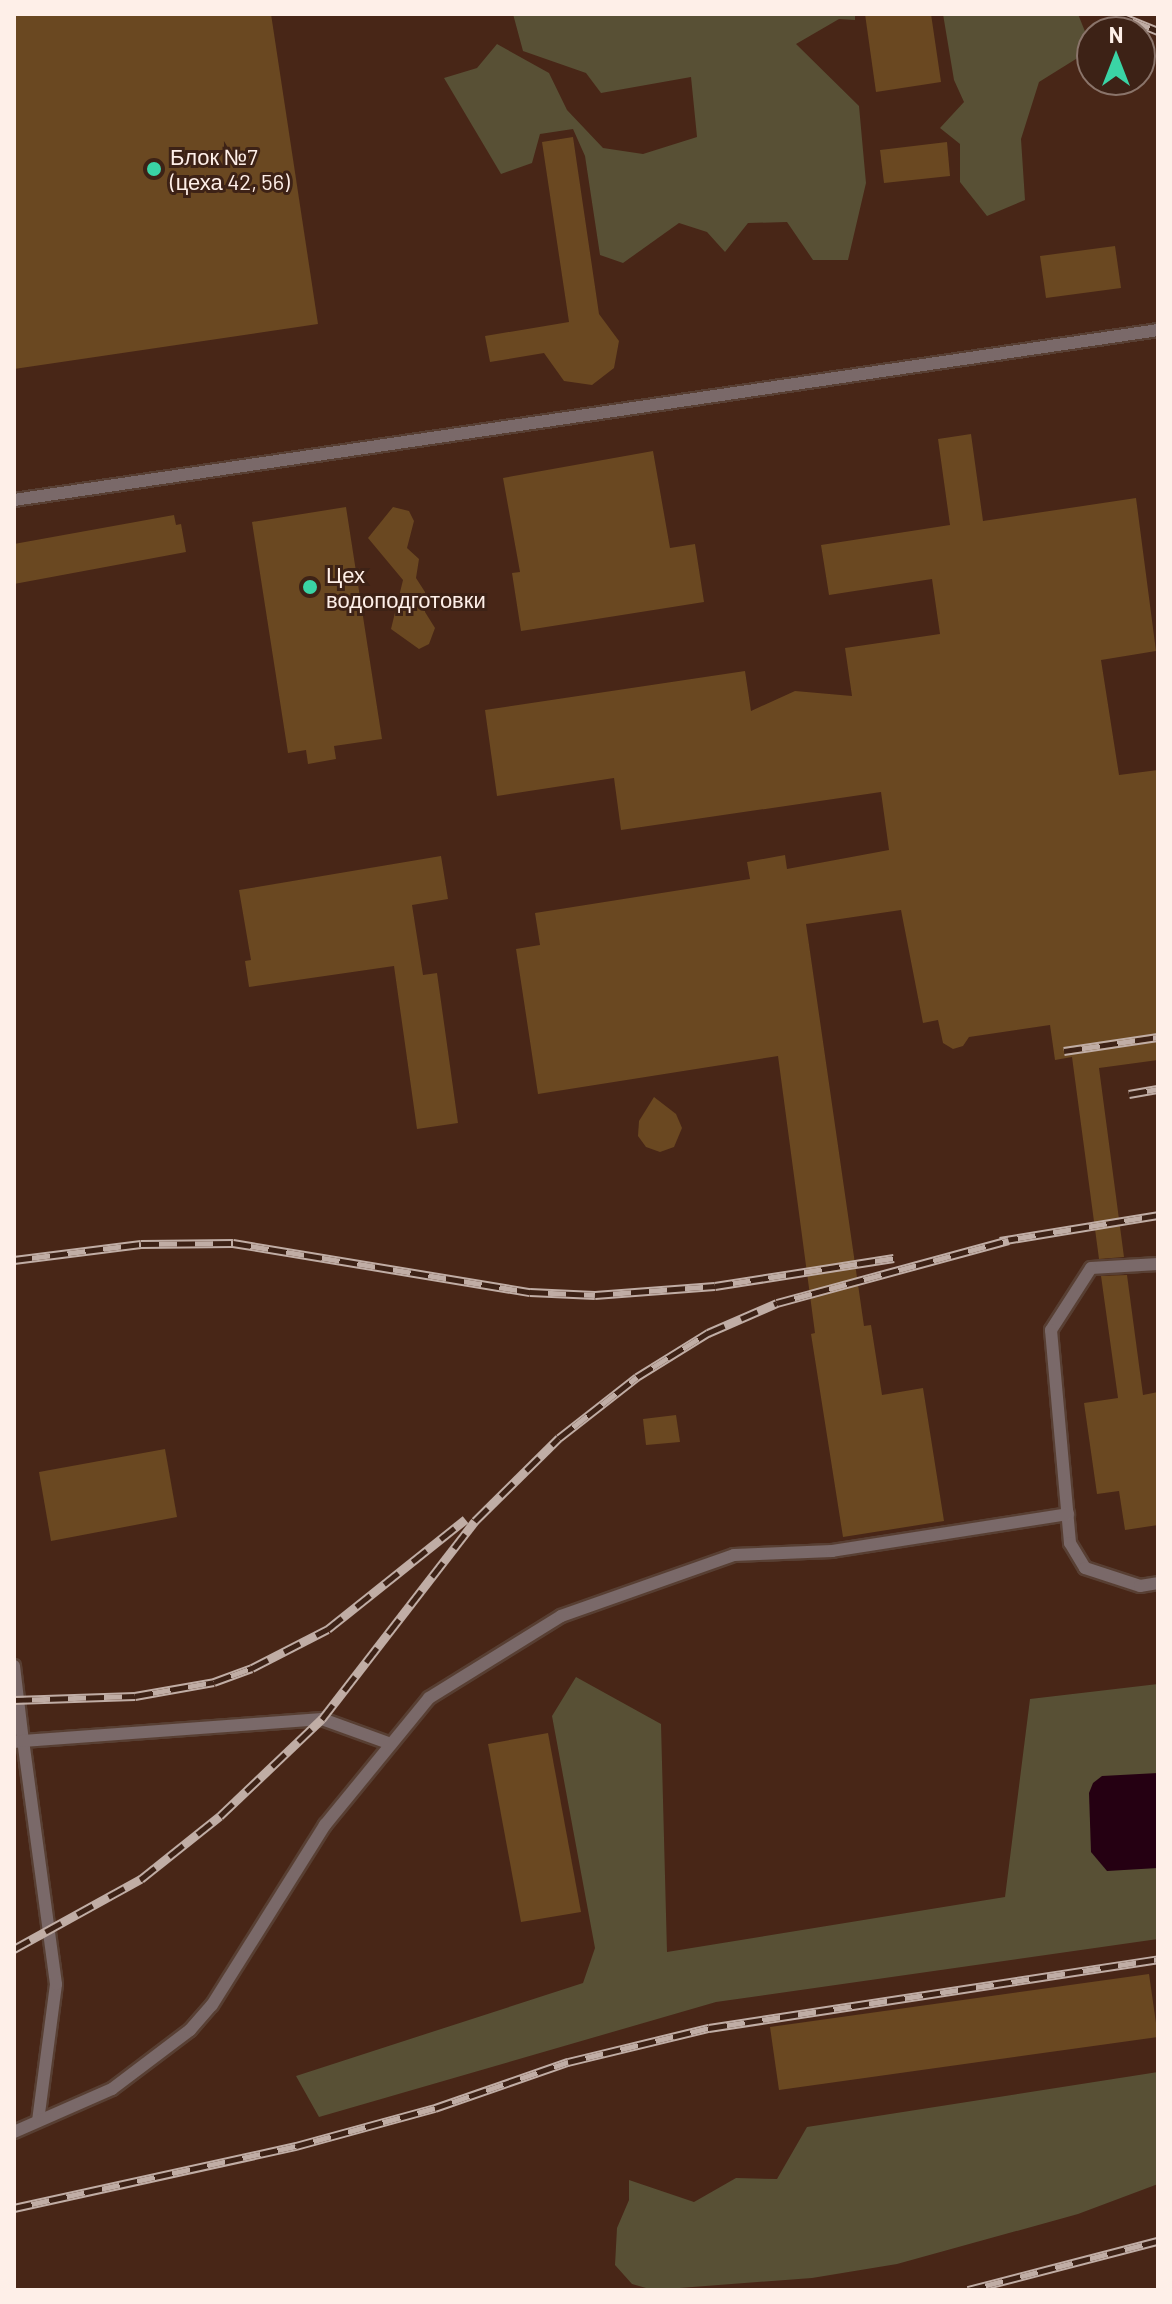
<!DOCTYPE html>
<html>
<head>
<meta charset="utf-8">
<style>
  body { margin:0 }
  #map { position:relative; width:1172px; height:2304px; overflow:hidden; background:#3d2216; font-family:Barlow,sans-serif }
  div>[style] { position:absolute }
  .built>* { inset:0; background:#482617 }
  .green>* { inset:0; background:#585035 }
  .water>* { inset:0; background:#250012 }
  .building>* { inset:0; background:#6a4821 }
  .roads { filter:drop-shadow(2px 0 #583f33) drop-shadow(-2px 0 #583f33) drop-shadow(0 2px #583f33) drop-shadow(0 -2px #583f33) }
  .lane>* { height:12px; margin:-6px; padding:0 6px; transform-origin:6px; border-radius:6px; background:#7a6969 }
  .rail>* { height:9px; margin-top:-4.5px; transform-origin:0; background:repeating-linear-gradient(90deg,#3d2216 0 18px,#c0ada5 0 36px); box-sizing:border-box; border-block:2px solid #c0ada5 }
  .dots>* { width:22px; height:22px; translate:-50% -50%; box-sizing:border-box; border:4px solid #3d2216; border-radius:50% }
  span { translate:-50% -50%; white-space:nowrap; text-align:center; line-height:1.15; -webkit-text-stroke:6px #3d2216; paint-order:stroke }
  .poi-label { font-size:22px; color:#feefe8 }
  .left { translate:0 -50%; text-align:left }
  .frame { position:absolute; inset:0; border:16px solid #feefe8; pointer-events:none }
  .north { position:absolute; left:1076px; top:16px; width:80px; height:80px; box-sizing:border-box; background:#3d2216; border:2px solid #8a746a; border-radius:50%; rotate:0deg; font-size:22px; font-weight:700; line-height:32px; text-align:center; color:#feefe8 }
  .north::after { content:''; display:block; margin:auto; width:28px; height:36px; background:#3ad4a5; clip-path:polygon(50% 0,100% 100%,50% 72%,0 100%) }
</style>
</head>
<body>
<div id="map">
  <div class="built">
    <i style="clip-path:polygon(evenodd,14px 14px,1158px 14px,1158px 2290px,14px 2290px,14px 14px,1092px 32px,1140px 32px,1140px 80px,1092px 80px,1092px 32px)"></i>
  </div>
  <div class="green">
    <i style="clip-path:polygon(513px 14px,855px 14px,855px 20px,839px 19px,796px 44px,859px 106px,866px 183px,848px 260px,813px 260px,787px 222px,748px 223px,725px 252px,707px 232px,679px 223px,623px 263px,600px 255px,585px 156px,573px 129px,540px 134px,532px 163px,501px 174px,444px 78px,477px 68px,497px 44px,549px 73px,567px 110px,603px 148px,643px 154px,697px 137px,691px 77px,601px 93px,586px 73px,523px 51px)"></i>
    <i style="clip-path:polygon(943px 14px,1078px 14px,1092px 49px,1039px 82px,1021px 139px,1025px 200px,987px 216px,960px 182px,960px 144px,940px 128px,964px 102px,954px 80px)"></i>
    <i style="clip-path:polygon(576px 1677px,661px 1724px,667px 1952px,1005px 1897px,1030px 1699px,1158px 1684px,1158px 1939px,716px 2002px,319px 2117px,296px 2076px,583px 1983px,595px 1948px,552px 1716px)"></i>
    <i style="clip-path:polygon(1158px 2072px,1158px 2184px,1078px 2214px,897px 2264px,812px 2278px,653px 2290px,632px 2284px,615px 2265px,617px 2228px,629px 2200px,629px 2180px,694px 2202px,736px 2178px,777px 2179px,807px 2127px)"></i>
  </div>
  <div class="water">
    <i style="clip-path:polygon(1158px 1773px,1158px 1868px,1107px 1871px,1091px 1852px,1089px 1793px,1093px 1783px,1102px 1776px)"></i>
  </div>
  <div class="building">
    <i style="clip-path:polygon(14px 14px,271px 14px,318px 324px,14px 369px)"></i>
    <i style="clip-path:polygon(865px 14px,931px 14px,941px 82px,876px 92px)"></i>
    <i style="clip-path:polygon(573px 137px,599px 314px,619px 341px,614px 368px,592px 385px,564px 381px,544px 353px,490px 362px,485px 336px,569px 322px,542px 142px)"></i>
    <i style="clip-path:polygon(947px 142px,950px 176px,884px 183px,880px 150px)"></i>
    <i style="clip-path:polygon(1115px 246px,1121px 288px,1046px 298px,1040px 256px)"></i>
    <i style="clip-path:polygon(971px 434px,983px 521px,1136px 498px,1156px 651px,1101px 660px,1119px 775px,1158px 770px,1158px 1060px,1099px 1068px,1124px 1257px,1099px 1259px,1072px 1057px,1055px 1060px,1050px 1025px,969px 1037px,963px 1046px,953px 1049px,943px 1043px,938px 1020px,923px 1023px,901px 910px,806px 924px,864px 1326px,871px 1325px,882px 1395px,923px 1388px,944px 1521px,843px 1537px,811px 1334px,815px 1333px,778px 1056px,538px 1094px,516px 949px,540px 945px,535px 913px,750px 879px,747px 862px,785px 855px,787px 869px,889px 850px,881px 792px,621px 830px,614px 778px,497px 796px,485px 710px,745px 671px,751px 711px,795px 691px,852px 696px,845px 648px,940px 634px,932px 579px,829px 595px,821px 545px,950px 525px,938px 439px)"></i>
    <i style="clip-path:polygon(653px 451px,670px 548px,695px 544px,704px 602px,521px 631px,512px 573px,520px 572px,503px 478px)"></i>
    <i style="clip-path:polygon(346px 507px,382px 739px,334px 746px,336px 759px,308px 764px,306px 750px,288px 753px,252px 522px)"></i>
    <i style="clip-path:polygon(393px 507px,409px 511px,414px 521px,407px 548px,419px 559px,416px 578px,425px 592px,425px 612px,435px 628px,429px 644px,419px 649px,391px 629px,403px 580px,368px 538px)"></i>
    <i style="clip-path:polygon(174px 515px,176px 525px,181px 524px,186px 552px,14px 584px,14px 544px)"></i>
    <i style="clip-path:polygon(441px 856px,448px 899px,412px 905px,423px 975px,437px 973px,458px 1123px,417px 1129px,394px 966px,249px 987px,245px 961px,251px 960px,239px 890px)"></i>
    <i style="clip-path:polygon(654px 1097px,676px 1114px,682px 1128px,674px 1147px,660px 1152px,646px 1147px,638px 1136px,639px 1121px)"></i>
    <i style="clip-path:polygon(1127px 1275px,1143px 1395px,1158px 1392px,1158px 1525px,1125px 1530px,1119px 1491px,1097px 1494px,1084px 1403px,1118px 1398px,1101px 1276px)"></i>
    <i style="clip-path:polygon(676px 1415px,680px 1442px,646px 1445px,643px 1419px)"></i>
    <i style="clip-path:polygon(165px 1449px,177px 1517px,51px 1541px,39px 1472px)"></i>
    <i style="clip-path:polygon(548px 1733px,581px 1912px,521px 1922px,488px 1744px)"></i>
    <i style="clip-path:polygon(1149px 1974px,1158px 2037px,779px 2090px,770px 2027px)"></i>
  </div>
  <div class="roads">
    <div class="lane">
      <i style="left:14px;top:500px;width:1157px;rotate:-8.45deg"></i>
      <i style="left:1158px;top:1264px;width:67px;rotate:176.6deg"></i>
      <i style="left:1091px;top:1268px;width:74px;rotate:122.8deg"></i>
      <i style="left:1051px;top:1330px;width:214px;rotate:84.9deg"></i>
      <i style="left:1070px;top:1543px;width:29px;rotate:59deg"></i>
      <i style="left:1085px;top:1568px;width:58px;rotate:18.1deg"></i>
      <i style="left:1140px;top:1586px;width:18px;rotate:-9deg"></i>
      <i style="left:14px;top:1666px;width:76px;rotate:83.2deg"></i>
      <i style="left:23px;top:1741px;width:9px;rotate:174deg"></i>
      <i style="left:38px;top:2121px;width:138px;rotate:-82.5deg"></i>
      <i style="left:56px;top:1984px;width:245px;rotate:-97.7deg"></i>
      <i style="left:23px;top:1741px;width:300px;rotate:-4.2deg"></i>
      <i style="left:322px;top:1719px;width:73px;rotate:19.9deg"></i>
      <i style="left:14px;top:2132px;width:107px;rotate:-23.7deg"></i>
      <i style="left:112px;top:2089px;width:98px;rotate:-37.1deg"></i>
      <i style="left:190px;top:2030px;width:33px;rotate:-49deg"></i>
      <i style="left:212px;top:2005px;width:213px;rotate:-57.9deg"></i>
      <i style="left:325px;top:1825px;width:164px;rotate:-50.7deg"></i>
      <i style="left:429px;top:1698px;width:155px;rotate:-31.8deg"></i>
      <i style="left:561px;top:1616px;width:183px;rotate:-19.4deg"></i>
      <i style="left:734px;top:1555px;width:98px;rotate:-2.3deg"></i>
      <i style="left:832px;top:1551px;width:239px;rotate:-8.9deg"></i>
    </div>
  </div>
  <div class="rail">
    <i style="left:1116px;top:14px;width:45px;rotate:22deg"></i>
    <i style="left:1064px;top:1051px;width:95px;rotate:-8.5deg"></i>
    <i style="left:1129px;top:1094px;width:29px;rotate:-10deg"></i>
    <i style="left:1000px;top:1241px;width:160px;rotate:-9.3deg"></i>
    <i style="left:14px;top:1260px;width:128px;rotate:-7.2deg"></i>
    <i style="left:141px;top:1244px;width:92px;rotate:-0.6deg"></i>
    <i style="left:233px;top:1243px;width:301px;rotate:9.4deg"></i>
    <i style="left:530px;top:1292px;width:65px;rotate:2.6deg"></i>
    <i style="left:595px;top:1295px;width:120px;rotate:-4.3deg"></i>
    <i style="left:715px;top:1286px;width:181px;rotate:-8.9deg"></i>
    <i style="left:14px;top:1700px;width:121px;rotate:-1.9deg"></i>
    <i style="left:135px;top:1696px;width:80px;rotate:-10deg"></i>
    <i style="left:214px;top:1682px;width:40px;rotate:-20.2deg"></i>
    <i style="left:252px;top:1668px;width:85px;rotate:-27.2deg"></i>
    <i style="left:328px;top:1629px;width:176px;rotate:-38.6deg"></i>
    <i style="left:14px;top:1949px;width:145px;rotate:-28.9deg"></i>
    <i style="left:141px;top:1879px;width:101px;rotate:-38.6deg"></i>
    <i style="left:220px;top:1816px;width:141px;rotate:-43.6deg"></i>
    <i style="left:322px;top:1719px;width:250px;rotate:-52.3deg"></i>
    <i style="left:475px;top:1521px;width:118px;rotate:-44.7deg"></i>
    <i style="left:559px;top:1438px;width:99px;rotate:-38deg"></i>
    <i style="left:637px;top:1377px;width:84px;rotate:-31.8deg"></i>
    <i style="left:708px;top:1333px;width:75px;rotate:-23.5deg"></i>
    <i style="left:777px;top:1303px;width:240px;rotate:-15.2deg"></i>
    <i style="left:14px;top:2208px;width:289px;rotate:-12.4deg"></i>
    <i style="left:296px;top:2146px;width:144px;rotate:-15.3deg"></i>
    <i style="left:435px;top:2108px;width:141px;rotate:-19.1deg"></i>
    <i style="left:568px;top:2062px;width:145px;rotate:-13.6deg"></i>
    <i style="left:709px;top:2028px;width:454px;rotate:-8.7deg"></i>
    <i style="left:968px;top:2290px;width:196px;rotate:-14.5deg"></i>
  </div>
  <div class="dots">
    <i style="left:154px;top:169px;background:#3ad4a5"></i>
    <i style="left:310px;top:587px;background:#3ad4a5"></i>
  </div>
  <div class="poi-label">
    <span class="left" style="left:170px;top:169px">Блок №7<br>(цеха 42, 56)</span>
    <span class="left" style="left:326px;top:587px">Цех<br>водоподготовки</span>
  </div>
  <div class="frame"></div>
  <div class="north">N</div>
</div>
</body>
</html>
